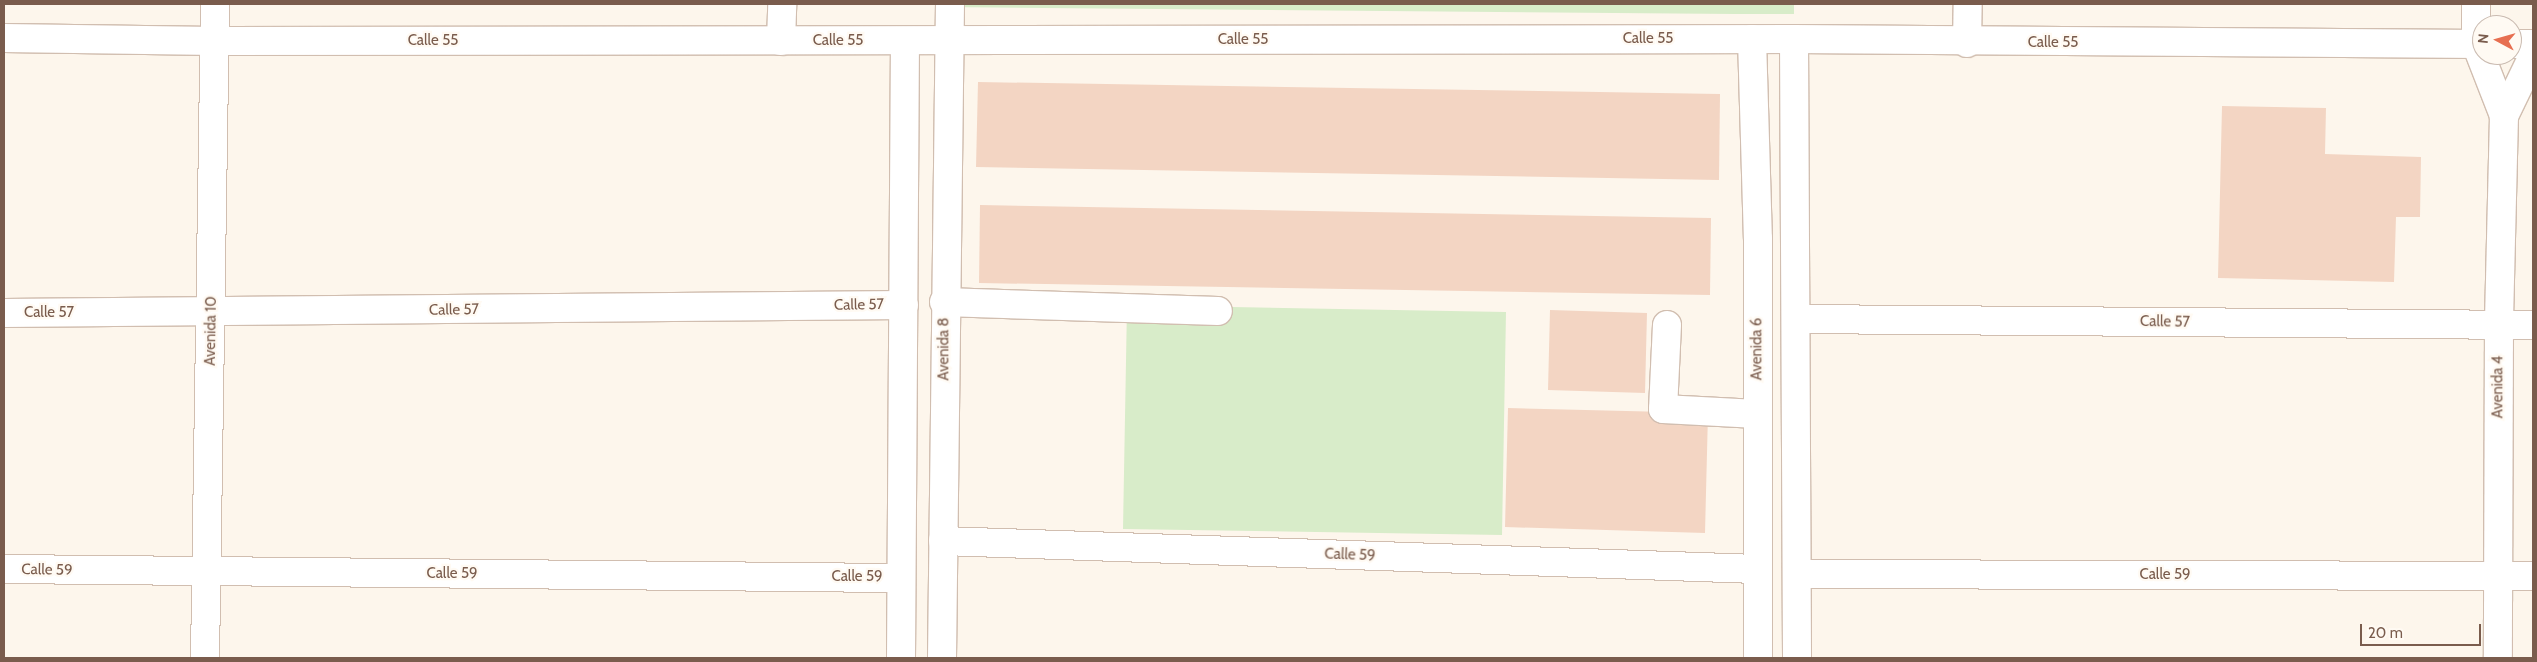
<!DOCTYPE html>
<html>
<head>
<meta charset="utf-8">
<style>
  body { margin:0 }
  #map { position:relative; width:2537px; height:662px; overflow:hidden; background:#fdf6ec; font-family:Cabin,sans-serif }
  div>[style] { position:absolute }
  .green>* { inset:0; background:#d8ecc9 }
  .building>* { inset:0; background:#f3d5c3 }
  .roads { filter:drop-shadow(1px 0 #d1beb0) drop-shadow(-1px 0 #d1beb0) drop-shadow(0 1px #d1beb0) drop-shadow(0 -1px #d1beb0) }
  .minor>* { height:28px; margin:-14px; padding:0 14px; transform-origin:14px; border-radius:14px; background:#fff }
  span { translate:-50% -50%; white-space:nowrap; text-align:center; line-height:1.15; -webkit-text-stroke:4.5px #fffaf3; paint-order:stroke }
  .street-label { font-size:15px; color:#7a5c4d }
  .frame { position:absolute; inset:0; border:5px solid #7a5c4d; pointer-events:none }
  .north { position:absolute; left:2472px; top:15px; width:50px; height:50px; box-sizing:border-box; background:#fffaf3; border:1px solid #cabbb1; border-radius:50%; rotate:276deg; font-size:14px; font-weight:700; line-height:20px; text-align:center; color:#7a5c4d }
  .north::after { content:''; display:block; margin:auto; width:18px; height:22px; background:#e76f51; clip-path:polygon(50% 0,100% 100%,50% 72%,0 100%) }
  .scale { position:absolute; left:2360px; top:624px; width:121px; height:22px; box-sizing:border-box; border:2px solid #7a5c4d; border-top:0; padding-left:6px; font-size:15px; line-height:18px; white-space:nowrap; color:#7a5c4d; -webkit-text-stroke:4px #fffaf3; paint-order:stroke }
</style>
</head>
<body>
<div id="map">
  <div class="green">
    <i style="clip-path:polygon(944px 4px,1794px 4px,1794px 14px,1735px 14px,944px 7px)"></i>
    <i style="clip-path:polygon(1127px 305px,1506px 312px,1502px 535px,1123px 529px)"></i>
  </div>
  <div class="building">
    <i style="clip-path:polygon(978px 82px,1720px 94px,1719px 180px,976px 167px)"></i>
    <i style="clip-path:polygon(2222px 106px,2326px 108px,2325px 154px,2421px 157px,2420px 217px,2396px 217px,2394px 282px,2218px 278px)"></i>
    <i style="clip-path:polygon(980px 205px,1711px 218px,1710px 295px,979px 283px)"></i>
    <i style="clip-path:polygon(1550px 310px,1647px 313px,1645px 393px,1548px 390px)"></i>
    <i style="clip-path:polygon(1508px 408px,1708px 413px,1705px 533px,1505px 527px)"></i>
  </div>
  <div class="roads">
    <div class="minor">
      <i style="left:2476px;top:4px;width:40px;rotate:90deg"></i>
      <i style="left:2476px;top:44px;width:77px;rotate:68.7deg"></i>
      <i style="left:2504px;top:116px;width:209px;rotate:91.4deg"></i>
      <i style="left:2499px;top:325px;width:333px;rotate:90.2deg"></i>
      <i style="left:4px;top:38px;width:211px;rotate:0.8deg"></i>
      <i style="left:215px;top:41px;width:1579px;rotate:-0.07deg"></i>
      <i style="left:1794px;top:39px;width:688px;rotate:0.42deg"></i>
      <i style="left:1752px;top:39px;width:200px;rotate:88.3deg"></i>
      <i style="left:1758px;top:239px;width:419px;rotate:90deg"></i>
      <i style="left:1794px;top:39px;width:619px;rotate:89.72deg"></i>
      <i style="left:781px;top:41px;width:37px;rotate:-88deg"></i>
      <i style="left:1967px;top:43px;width:39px;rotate:-89deg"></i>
      <i style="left:2512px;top:44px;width:21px"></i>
      <i style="left:2504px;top:116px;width:67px;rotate:-64.2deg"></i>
      <i style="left:944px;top:302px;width:274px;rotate:1.9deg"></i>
      <i style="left:4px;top:313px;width:900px;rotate:-0.51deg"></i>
      <i style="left:1797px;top:319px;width:736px;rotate:0.47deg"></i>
      <i style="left:1667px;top:325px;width:84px;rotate:92.7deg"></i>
      <i style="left:1663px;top:409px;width:94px;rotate:3deg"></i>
      <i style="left:943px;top:541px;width:814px;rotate:1.97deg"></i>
      <i style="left:4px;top:569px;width:896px;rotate:0.58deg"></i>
      <i style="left:1797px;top:574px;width:736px;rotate:0.16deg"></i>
      <i style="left:205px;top:658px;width:654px;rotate:-89.12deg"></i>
      <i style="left:901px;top:658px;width:617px;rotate:-89.63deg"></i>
      <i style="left:942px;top:658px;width:654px;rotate:-89.3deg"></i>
    </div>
  </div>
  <div class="street-label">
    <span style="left:1648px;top:39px">Calle 55</span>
    <span style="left:1243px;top:40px">Calle 55</span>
    <span style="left:433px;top:41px">Calle 55</span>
    <span style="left:838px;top:41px">Calle 55</span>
    <span style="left:2053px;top:43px">Calle 55</span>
    <span style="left:859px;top:305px;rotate:-1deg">Calle 57</span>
    <span style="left:454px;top:310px;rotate:-1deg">Calle 57</span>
    <span style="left:49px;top:313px">Calle 57</span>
    <span style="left:2165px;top:322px;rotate:1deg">Calle 57</span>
    <span style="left:211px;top:331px;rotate:-89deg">Avenida 10</span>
    <span style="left:944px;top:349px;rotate:-90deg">Avenida 8</span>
    <span style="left:1757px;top:349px;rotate:-90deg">Avenida 6</span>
    <span style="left:2498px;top:387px;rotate:-90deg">Avenida 4</span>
    <span style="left:1350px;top:555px;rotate:2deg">Calle 59</span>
    <span style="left:47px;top:570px;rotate:1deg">Calle 59</span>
    <span style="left:452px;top:574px">Calle 59</span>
    <span style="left:2165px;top:575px">Calle 59</span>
    <span style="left:857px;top:577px">Calle 59</span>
  </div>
  <div class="frame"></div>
  <div class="north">N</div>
  <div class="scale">20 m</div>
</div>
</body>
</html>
